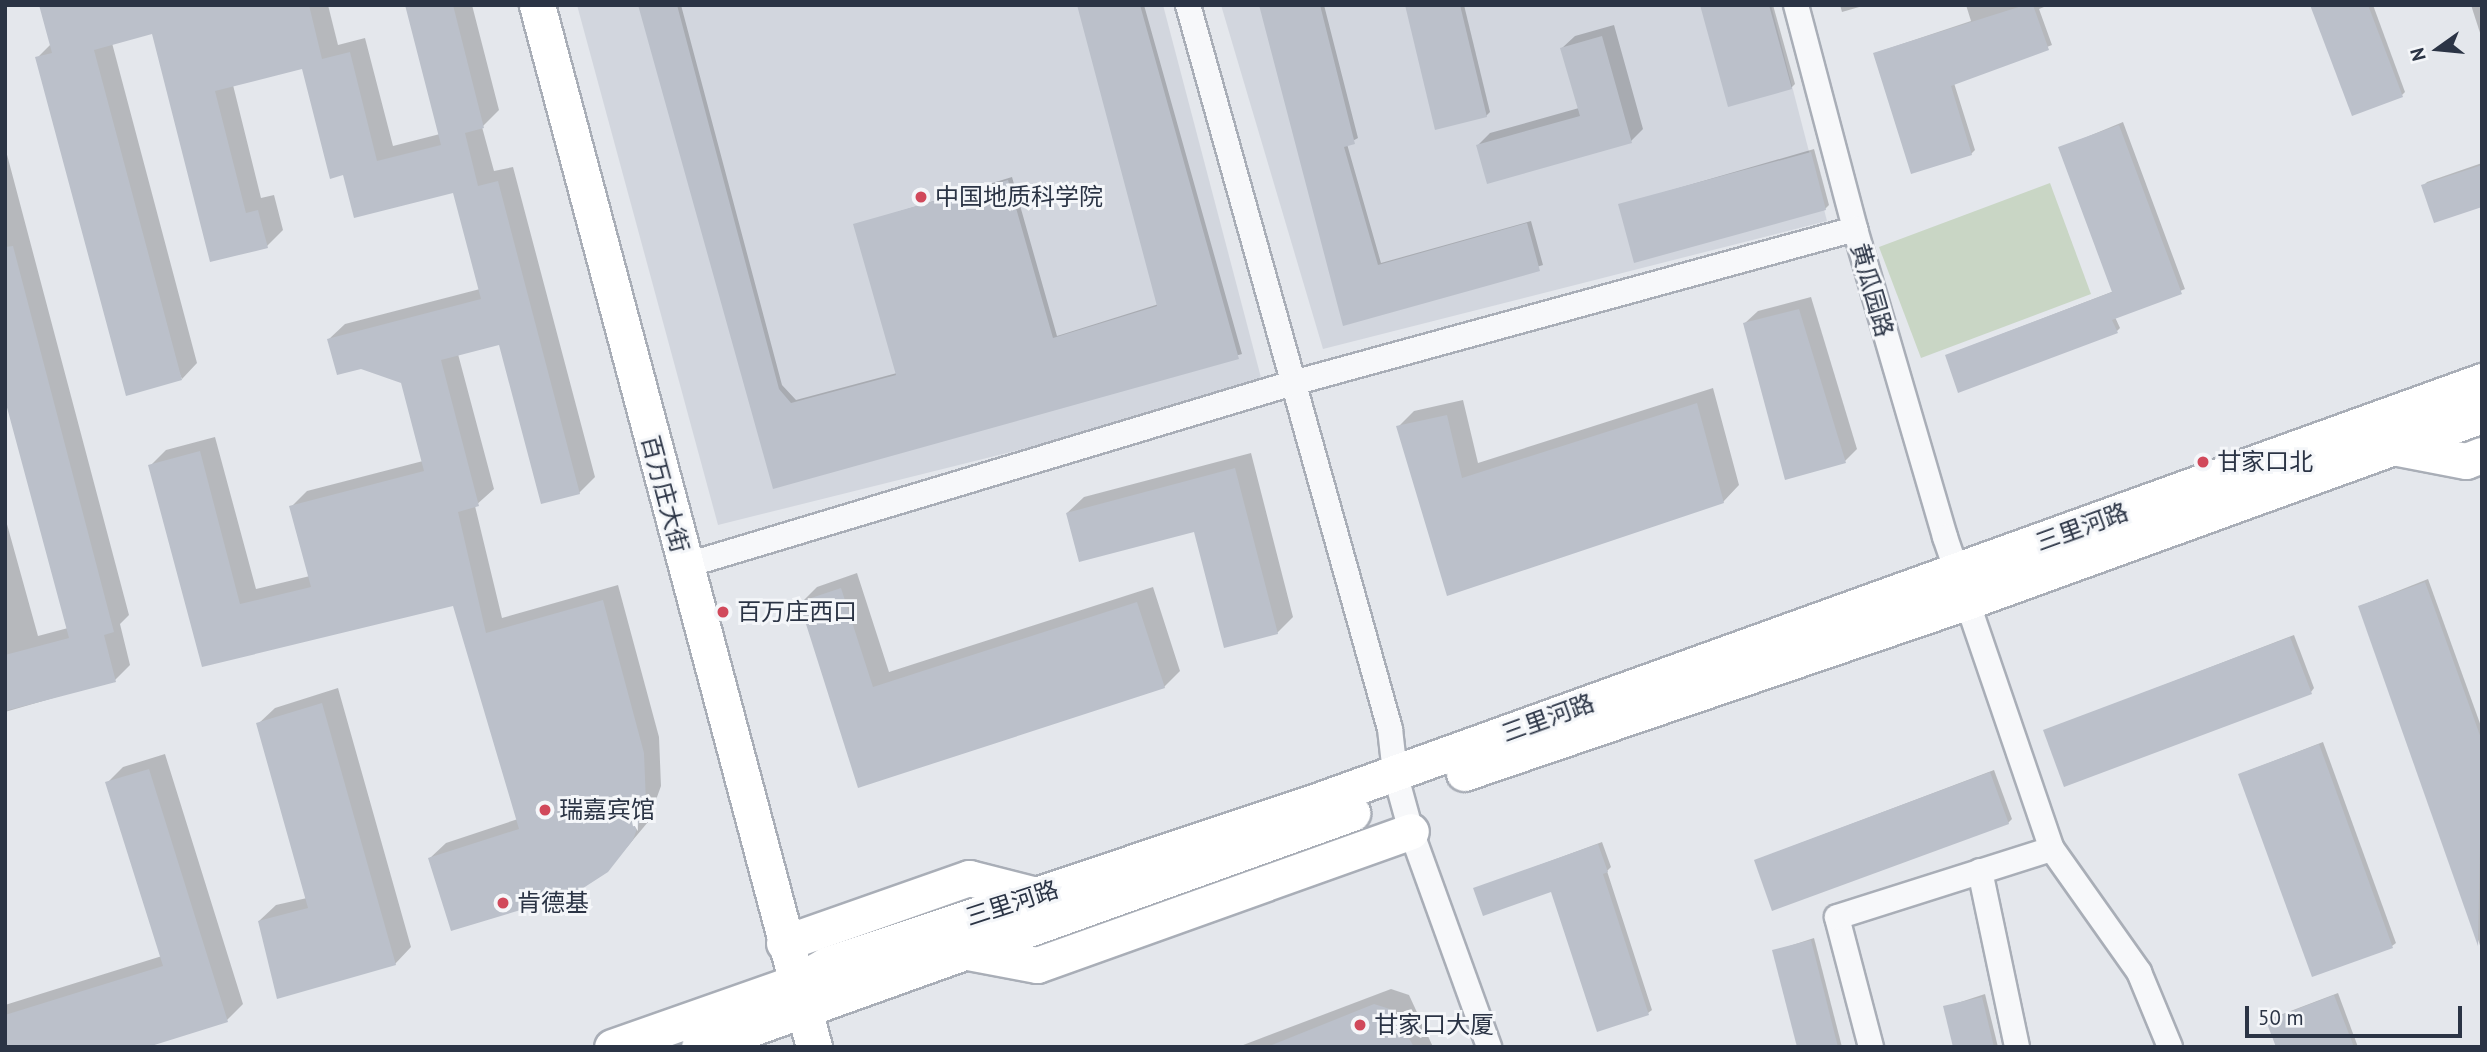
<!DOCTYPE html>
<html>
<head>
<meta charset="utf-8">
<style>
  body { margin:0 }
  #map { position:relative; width:2487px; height:1052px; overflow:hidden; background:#e4e7ec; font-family:"PT Sans","Noto Sans SC",sans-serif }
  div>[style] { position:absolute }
  .built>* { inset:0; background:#d2d6de }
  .green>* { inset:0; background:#c9d6c5 }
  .shadow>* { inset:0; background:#0003 }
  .building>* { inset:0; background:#bbc0ca }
  .roads { filter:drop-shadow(2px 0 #a9aeb7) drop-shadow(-2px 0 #a9aeb7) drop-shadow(0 2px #a9aeb7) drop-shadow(0 -2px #a9aeb7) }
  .street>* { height:24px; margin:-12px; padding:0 12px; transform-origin:12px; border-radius:12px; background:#f7f8fa }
  .secondary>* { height:35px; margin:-17.5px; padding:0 17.5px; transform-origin:17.5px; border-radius:17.5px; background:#fff }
  .dots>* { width:19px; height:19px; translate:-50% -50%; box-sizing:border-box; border:4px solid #f4f6f9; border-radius:50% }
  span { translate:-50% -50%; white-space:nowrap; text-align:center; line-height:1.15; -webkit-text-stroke:6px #f4f6f9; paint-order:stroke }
  .poi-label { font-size:24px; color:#2b3445 }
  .left { translate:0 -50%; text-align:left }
  .street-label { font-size:24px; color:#2b3445 }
  .frame { position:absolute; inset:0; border:7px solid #2b3445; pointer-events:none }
  .north { position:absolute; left:2403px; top:14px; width:70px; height:70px; -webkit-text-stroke:5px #f4f6f9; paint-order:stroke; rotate:255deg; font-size:19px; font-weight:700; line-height:28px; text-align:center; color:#2b3445 }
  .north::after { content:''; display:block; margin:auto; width:24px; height:32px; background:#2b3445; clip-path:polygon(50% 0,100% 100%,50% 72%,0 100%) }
  .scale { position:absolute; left:2245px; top:1006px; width:217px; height:32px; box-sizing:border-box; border:4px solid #2b3445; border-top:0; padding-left:9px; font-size:21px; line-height:24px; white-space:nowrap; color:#2b3445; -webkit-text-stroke:5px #f4f6f9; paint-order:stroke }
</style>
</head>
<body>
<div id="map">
  <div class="built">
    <i style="clip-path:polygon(577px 5px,1163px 5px,1264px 389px,718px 525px)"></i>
    <i style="clip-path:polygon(1221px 5px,1771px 5px,1827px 221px,1323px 349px)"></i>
  </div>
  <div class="green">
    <i style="clip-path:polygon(2050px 183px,2091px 294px,1921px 358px,1879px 247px)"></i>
  </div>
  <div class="shadow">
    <i style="clip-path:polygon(41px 5px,328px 5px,338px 45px,365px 38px,393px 146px,440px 134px,407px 5px,472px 5px,499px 110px,482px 127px,494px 171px,513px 167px,595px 477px,579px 493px,500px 343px,458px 354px,494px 489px,475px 506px,502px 618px,618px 585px,659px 737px,661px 786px,648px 822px,607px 871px,430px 858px,446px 843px,518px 819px,454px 604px,203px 665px,150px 466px,166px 450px,215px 437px,256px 589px,310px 576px,291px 507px,307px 491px,423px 461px,403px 381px,329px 339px,345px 324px,480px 289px,454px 191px,344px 173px,304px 67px,233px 85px,261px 198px,274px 195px,283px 230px,267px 246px,211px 260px,153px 32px,112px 43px,197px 363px,182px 379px,37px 58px,51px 44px)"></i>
    <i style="clip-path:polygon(640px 5px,681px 5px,782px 385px,796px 400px,897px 373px,855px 225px,1012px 177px,1057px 336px,1159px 304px,1078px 5px,1144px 5px,1242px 354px,774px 487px)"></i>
    <i style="clip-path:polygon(1262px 5px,1324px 5px,1358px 138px,1347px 144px,1381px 263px,1531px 221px,1543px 265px,1345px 324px)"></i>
    <i style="clip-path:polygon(1407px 5px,1464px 5px,1490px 112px,1486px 116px)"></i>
    <i style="clip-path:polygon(1701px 5px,1773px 5px,1795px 84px,1791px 88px)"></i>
    <i style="clip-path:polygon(1840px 5px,1866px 5px,1842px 12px)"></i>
    <i style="clip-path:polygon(1966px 5px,2049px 5px,2039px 9px,2052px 45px,1954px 83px,1975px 150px,1971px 154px,1875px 53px,1971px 21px)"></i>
    <i style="clip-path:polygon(2312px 5px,2373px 5px,2405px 92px,2402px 95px)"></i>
    <i style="clip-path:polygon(2471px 5px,2482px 5px,2482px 39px)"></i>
    <i style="clip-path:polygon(1614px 25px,1643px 129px,1631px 141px,1478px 145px,1490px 133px,1579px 108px,1562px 48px,1575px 36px)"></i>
    <i style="clip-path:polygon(2123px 122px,2185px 289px,2115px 317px,2120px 328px,2117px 331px,1947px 355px,2114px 291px,2060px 148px)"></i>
    <i style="clip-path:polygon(5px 147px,129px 615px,120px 624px,130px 665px,115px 680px,5px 712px,5px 517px,38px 636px,68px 628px,5px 397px)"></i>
    <i style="clip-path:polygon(1814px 149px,1829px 205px,1825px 209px,1620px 205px)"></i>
    <i style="clip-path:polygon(2482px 163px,2482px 205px,2423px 186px,2427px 182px)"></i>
    <i style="clip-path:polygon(1811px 297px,1857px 449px,1845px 461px,1745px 323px,1758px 311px)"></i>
    <i style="clip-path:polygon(1713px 388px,1739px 485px,1723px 502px,1448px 594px,1398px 427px,1414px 411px,1463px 400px,1478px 463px)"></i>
    <i style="clip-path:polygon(1251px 453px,1293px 617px,1277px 633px,1195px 530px,1067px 513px,1084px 497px)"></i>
    <i style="clip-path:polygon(857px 573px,889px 672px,1153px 587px,1180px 671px,1164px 687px,859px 785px,801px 603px,817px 587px)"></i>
    <i style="clip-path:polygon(2428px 579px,2482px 729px,2482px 951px,2360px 606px)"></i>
    <i style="clip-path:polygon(2294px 635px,2314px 688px,2311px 692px,2045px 731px)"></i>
    <i style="clip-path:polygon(338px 688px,411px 947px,395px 964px,259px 921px,276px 905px,307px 898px,258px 724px,275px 708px)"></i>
    <i style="clip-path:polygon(2323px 742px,2396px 943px,2392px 946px,2240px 774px)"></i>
    <i style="clip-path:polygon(165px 754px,243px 1004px,227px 1020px,5px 1047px,5px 1005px,162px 956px,107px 783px,123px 767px)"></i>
    <i style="clip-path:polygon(1994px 770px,2012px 819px,2008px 823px,1756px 860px)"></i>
    <i style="clip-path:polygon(1602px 842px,1611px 867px,1607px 871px,1652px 1010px,1648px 1013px,1552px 890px,1475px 889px)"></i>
    <i style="clip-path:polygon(1814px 938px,1842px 1047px,1799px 1047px,1774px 951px)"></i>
    <i style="clip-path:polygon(1391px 989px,1409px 995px,1433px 1047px,1238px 1047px)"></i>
    <i style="clip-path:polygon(2338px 993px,2358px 1047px,2278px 1047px,2268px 1021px,2272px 1018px)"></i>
    <i style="clip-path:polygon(1985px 994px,1998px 1047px,1955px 1047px,1945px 1007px)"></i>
  </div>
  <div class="building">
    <i style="clip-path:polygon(39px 5px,309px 5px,322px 59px,350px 52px,377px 161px,441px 145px,405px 5px,453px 5px,484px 128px,465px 133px,478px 186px,498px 181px,580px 494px,541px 504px,499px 345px,441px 360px,479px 506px,458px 512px,486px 633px,603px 600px,644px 753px,646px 803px,633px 840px,608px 872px,574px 894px,451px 931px,428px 858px,519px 829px,453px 606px,202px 667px,148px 465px,200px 451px,240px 604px,311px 587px,289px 506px,424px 471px,401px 383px,361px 369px,337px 375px,327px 339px,481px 299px,453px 193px,354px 218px,343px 175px,330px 179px,302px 69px,215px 91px,246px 213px,258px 210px,268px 248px,210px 262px,152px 34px,94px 50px,182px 380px,126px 396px,35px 57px,52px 53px)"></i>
    <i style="clip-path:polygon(638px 5px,677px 5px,779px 389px,791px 403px,896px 375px,853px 224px,1008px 180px,1053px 338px,1157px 306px,1077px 5px,1140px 5px,1239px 359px,773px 489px)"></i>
    <i style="clip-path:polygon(1259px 5px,1320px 5px,1355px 144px,1344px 147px,1378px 265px,1527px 223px,1540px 271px,1343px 326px)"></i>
    <i style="clip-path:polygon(1405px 5px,1460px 5px,1487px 117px,1435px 130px)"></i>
    <i style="clip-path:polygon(1700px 5px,1769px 5px,1792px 89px,1728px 107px)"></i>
    <i style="clip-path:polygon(2025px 5px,2033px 5px,2049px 50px,1951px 86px,1972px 155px,1911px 174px,1873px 53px)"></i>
    <i style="clip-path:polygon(2310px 5px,2368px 5px,2403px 97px,2352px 116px)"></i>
    <i style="clip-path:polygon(1602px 36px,1632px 143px,1487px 184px,1476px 145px,1580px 116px,1560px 48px)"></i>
    <i style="clip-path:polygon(2119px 125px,2182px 294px,2112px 320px,2118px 333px,1958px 393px,1945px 355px,2112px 292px,2058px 147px)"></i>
    <i style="clip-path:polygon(1811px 152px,1826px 210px,1634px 263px,1618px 204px)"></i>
    <i style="clip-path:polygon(2482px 165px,2482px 207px,2434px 223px,2421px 185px)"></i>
    <i style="clip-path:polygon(13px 246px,114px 632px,104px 635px,116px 682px,5px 711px,5px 655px,69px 638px,5px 400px,5px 247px)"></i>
    <i style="clip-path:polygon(1799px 309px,1846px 463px,1785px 480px,1743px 323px)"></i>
    <i style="clip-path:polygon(1697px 403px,1724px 503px,1447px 596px,1396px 426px,1447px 415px,1462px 478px)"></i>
    <i style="clip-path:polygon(1235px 468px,1278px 634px,1224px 648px,1194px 532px,1079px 562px,1066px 513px)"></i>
    <i style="clip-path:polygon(2425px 582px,2482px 741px,2478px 946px,2358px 606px)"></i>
    <i style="clip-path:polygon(841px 588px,873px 687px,1137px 602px,1165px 688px,858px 788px,799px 602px)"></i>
    <i style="clip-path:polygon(2290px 637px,2312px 694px,2064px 787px,2043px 730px)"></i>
    <i style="clip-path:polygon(322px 703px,396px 965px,277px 999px,258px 921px,308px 908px,256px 723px)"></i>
    <i style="clip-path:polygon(2319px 744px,2393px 948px,2312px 977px,2238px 774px)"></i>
    <i style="clip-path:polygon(149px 769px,228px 1022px,148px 1047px,5px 1047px,5px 1015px,163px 966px,105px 782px)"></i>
    <i style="clip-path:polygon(1990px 772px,2009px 824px,1772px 911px,1754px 860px)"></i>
    <i style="clip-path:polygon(1598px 844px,1608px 872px,1603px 874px,1649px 1015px,1597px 1032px,1551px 892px,1483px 916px,1473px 888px)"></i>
    <i style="clip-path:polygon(1811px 940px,1838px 1047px,1797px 1047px,1772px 950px)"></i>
    <i style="clip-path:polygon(2334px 995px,2354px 1047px,2276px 1047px,2266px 1021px)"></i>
    <i style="clip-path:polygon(1982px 997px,1994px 1047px,1953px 1047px,1943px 1006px)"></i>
    <i style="clip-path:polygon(1374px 1004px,1393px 1010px,1414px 1047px,1267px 1047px)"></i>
  </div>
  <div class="roads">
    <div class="street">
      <i style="left:1188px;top:5px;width:752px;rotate:74.41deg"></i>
      <i style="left:1390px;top:729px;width:44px;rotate:83.5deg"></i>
      <i style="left:1395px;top:773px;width:60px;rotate:74.6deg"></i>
      <i style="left:1411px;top:831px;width:230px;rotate:70.1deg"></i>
      <i style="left:1796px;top:5px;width:232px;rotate:75.2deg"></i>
      <i style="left:1855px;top:229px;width:321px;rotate:73.7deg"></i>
      <i style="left:1945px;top:537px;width:330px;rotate:71.1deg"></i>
      <i style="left:2052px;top:849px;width:151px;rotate:54.7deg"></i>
      <i style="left:2139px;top:972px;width:81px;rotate:67.5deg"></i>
      <i style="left:684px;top:566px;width:636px;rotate:-16.73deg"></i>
      <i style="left:1293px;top:383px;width:583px;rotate:-15.32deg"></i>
      <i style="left:1980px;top:871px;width:180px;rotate:78.1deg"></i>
      <i style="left:1871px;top:1047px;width:134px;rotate:-104.7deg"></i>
      <i style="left:1837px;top:917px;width:225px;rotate:-17.6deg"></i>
    </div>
    <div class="secondary">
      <i style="left:537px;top:5px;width:1078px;rotate:75.11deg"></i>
      <i style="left:2393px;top:447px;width:74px;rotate:10.9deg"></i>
      <i style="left:2466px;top:461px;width:17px;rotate:-21deg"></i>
      <i style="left:1464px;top:773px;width:533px;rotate:-18.81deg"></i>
      <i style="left:1969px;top:601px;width:546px;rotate:-19.93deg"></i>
      <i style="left:784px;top:943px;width:196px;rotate:-19.4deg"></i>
      <i style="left:969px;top:878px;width:69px;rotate:14.2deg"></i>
      <i style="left:968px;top:952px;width:70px;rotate:10.7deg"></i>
      <i style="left:1037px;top:965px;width:397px;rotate:-19.7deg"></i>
      <i style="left:612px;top:1047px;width:193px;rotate:-19.4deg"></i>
      <i style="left:794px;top:983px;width:37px;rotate:-29deg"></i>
      <i style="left:826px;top:965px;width:515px;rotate:-18.47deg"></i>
      <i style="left:1314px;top:802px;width:1242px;rotate:-19.82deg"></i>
      <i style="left:699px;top:1047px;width:694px;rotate:-19.71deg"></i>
    </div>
  </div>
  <div class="dots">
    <i style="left:921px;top:197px;background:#d1495b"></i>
    <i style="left:2203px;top:462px;background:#d1495b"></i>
    <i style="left:723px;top:612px;background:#d1495b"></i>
    <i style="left:545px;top:810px;background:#d1495b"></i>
    <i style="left:503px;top:903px;background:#d1495b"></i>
    <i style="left:1360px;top:1025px;background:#d1495b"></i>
  </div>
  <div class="poi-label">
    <span class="left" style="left:935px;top:197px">中国地质科学院</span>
    <span class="left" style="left:2217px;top:462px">甘家口北</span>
    <span class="left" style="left:737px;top:612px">百万庄西口</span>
    <span class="left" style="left:559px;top:810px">瑞嘉宾馆</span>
    <span class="left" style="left:517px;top:903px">肯德基</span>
    <span class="left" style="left:1374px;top:1025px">甘家口大厦</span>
  </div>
  <div class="street-label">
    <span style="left:1872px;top:290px;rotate:74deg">黄瓜园路</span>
    <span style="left:665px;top:494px;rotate:75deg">百万庄大街</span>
    <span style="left:2082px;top:527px;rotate:-20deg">三里河路</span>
    <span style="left:1548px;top:718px;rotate:-20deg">三里河路</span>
    <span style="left:1012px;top:903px;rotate:-18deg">三里河路</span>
  </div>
  <div class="frame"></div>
  <div class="north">N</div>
  <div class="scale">50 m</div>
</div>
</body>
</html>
